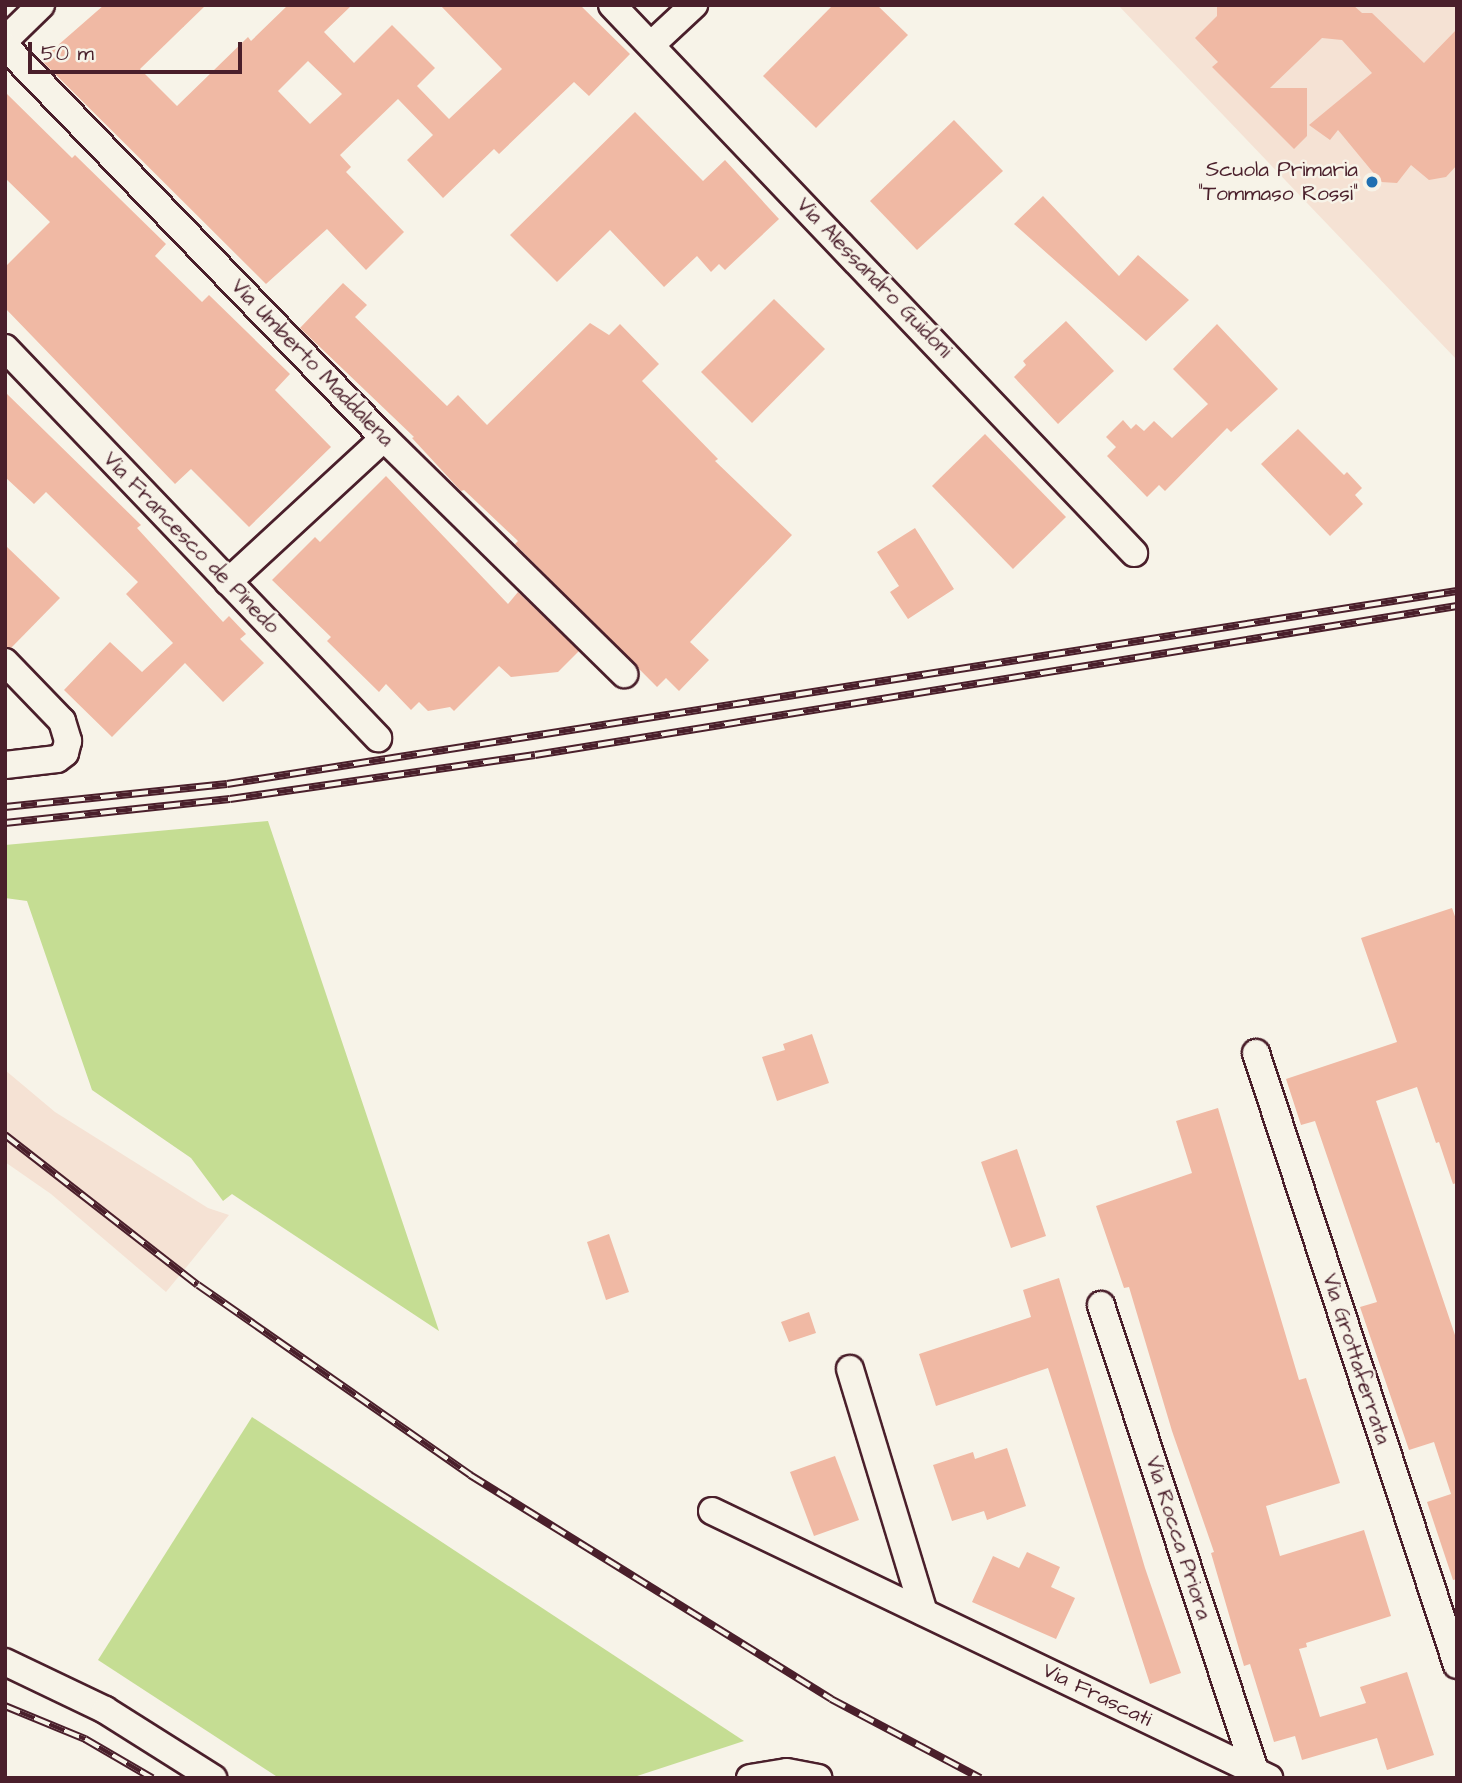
<!DOCTYPE html>
<html>
<head>
<meta charset="utf-8">
<style>
  body { margin:0 }
  #map { position:relative; width:1462px; height:1783px; overflow:hidden; background:#f7f3e8; font-family:"Architects Daughter",sans-serif }
  div>[style] { position:absolute }
  .built>* { inset:0; background:#f5e2d4 }
  .green>* { inset:0; background:#c5dd93 }
  .building>* { inset:0; background:#f0b9a4 }
  .roads { filter:drop-shadow(2px 0 #4a1f2b) drop-shadow(-2px 0 #4a1f2b) drop-shadow(0 2px #4a1f2b) drop-shadow(0 -2px #4a1f2b) }
  .street>* { height:26px; margin:-13px; padding:0 13px; transform-origin:13px; border-radius:13px; background:#f7f3e8 }
  .rail>* { height:8px; margin-top:-4px; transform-origin:0; background:repeating-linear-gradient(90deg,#f7f3e8 0 16px,#4a1f2b 0 32px); box-sizing:border-box; border-block:2px solid #4a1f2b }
  .dots>* { width:19px; height:19px; translate:-50% -50%; box-sizing:border-box; border:4px solid #f7f3e8; border-radius:50% }
  span { translate:-50% -50%; white-space:nowrap; text-align:center; line-height:1.15; -webkit-text-stroke:5px #f7f3e8; paint-order:stroke }
  .poi-label { font-size:21px; color:#4a1f2b }
  .right { translate:-100% -50%; text-align:right }
  .street-label { font-size:21px; color:#4a1f2b }
  .frame { position:absolute; inset:0; border:7px solid #4a1f2b; pointer-events:none }
  .scale { position:absolute; left:28px; top:42px; width:214px; height:32px; box-sizing:border-box; border:4px solid #4a1f2b; border-top:0; padding-left:9px; font-size:21px; line-height:24px; white-space:nowrap; color:#4a1f2b; -webkit-text-stroke:5px #f7f3e8; paint-order:stroke }
</style>
</head>
<body>
<div id="map">
  <div class="built">
    <i style="clip-path:polygon(1118px 5px,1457px 5px,1457px 360px)"></i>
    <i style="clip-path:polygon(5px 1070px,55px 1112px,208px 1208px,229px 1215px,166px 1292px,51px 1194px,5px 1162px)"></i>
  </div>
  <div class="green">
    <i style="clip-path:polygon(268px 821px,439px 1331px,232px 1194px,223px 1201px,191px 1158px,92px 1090px,27px 901px,5px 898px,5px 845px)"></i>
    <i style="clip-path:polygon(252px 1417px,744px 1741px,631px 1778px,279px 1778px,98px 1660px)"></i>
  </div>
  <div class="building">
    <i style="clip-path:polygon(evenodd,104px 5px,206px 5px,140px 69px,177px 106px,248px 37px,251px 41px,288px 5px,352px 5px,324px 32px,354px 63px,392px 25px,435px 68px,417px 86px,449px 119px,502px 69px,440px 5px,580px 5px,630px 54px,589px 96px,574px 82px,499px 154px,494px 149px,443px 198px,407px 160px,433px 135px,398px 99px,340px 155px,351px 167px,346px 172px,404px 232px,366px 270px,327px 229px,266px 284px,41px 60px,104px 5px,308px 61px,342px 94px,310px 124px,278px 91px,308px 61px)"></i>
    <i style="clip-path:polygon(833px 5px,877px 5px,908px 35px,816px 128px,763px 76px)"></i>
    <i style="clip-path:polygon(1217px 5px,1353px 5px,1362px 13px,1372px 13px,1424px 63px,1457px 29px,1457px 165px,1446px 177px,1429px 180px,1411px 165px,1397px 183px,1381px 182px,1338px 130px,1330px 140px,1309px 125px,1372px 73px,1342px 40px,1322px 38px,1270px 88px,1307px 88px,1307px 136px,1294px 149px,1212px 67px,1218px 62px,1195px 38px,1217px 16px)"></i>
    <i style="clip-path:polygon(5px 92px,72px 158px,75px 155px,166px 244px,155px 256px,202px 302px,209px 295px,290px 374px,275px 390px,331px 447px,249px 527px,191px 469px,175px 484px,5px 308px,5px 267px,50px 222px,5px 178px)"></i>
    <i style="clip-path:polygon(635px 112px,703px 181px,725px 160px,779px 219px,725px 270px,719px 264px,711px 272px,697px 256px,664px 287px,610px 230px,557px 282px,510px 235px)"></i>
    <i style="clip-path:polygon(954px 120px,1003px 171px,917px 250px,870px 201px)"></i>
    <i style="clip-path:polygon(1043px 196px,1119px 276px,1138px 255px,1189px 300px,1146px 341px,1014px 224px)"></i>
    <i style="clip-path:polygon(343px 283px,367px 305px,355px 317px,447px 406px,458px 395px,487px 425px,590px 323px,609px 335px,620px 324px,659px 364px,642px 381px,718px 459px,715px 461px,792px 535px,690px 642px,709px 660px,679px 691px,666px 678px,657px 687px,515px 544px,518px 541px,464px 490px,461px 491px,412px 438px,414px 437px,300px 328px)"></i>
    <i style="clip-path:polygon(774px 299px,825px 349px,752px 423px,701px 372px)"></i>
    <i style="clip-path:polygon(1066px 321px,1114px 371px,1058px 424px,1014px 377px,1026px 365px,1023px 361px)"></i>
    <i style="clip-path:polygon(1217px 324px,1278px 389px,1231px 432px,1227px 428px,1165px 491px,1159px 485px,1147px 497px,1107px 456px,1116px 447px,1106px 437px,1123px 420px,1131px 429px,1136px 424px,1144px 431px,1154px 421px,1172px 438px,1208px 404px,1173px 369px)"></i>
    <i style="clip-path:polygon(5px 392px,141px 525px,137px 528px,223px 622px,229px 616px,246px 634px,240px 639px,264px 663px,223px 702px,185px 663px,112px 737px,64px 690px,110px 642px,142px 672px,173px 643px,126px 594px,138px 582px,46px 492px,34px 504px,5px 477px)"></i>
    <i style="clip-path:polygon(1298px 429px,1344px 475px,1347px 472px,1362px 488px,1355px 495px,1363px 504px,1330px 536px,1261px 464px)"></i>
    <i style="clip-path:polygon(985px 434px,1066px 517px,1013px 569px,932px 486px)"></i>
    <i style="clip-path:polygon(386px 476px,508px 604px,518px 592px,579px 651px,558px 672px,511px 677px,499px 666px,454px 711px,450px 707px,428px 711px,419px 702px,411px 710px,386px 684px,379px 692px,327px 641px,331px 637px,272px 580px,315px 537px,320px 542px)"></i>
    <i style="clip-path:polygon(915px 528px,954px 589px,908px 619px,890px 592px,899px 586px,877px 552px)"></i>
    <i style="clip-path:polygon(5px 545px,60px 598px,11px 648px,5px 647px)"></i>
    <i style="clip-path:polygon(1452px 908px,1457px 922px,1457px 1183px,1453px 1184px,1439px 1142px,1436px 1143px,1417px 1087px,1376px 1101px,1457px 1341px,1457px 1579px,1453px 1580px,1427px 1502px,1451px 1494px,1434px 1442px,1409px 1450px,1360px 1307px,1377px 1302px,1315px 1121px,1301px 1125px,1286px 1079px,1397px 1042px,1361px 938px)"></i>
    <i style="clip-path:polygon(812px 1034px,829px 1083px,777px 1101px,762px 1057px,785px 1050px,783px 1044px)"></i>
    <i style="clip-path:polygon(1218px 1108px,1299px 1380px,1306px 1378px,1340px 1483px,1266px 1506px,1280px 1556px,1364px 1530px,1391px 1616px,1306px 1643px,1307px 1647px,1299px 1649px,1320px 1717px,1366px 1703px,1360px 1687px,1407px 1672px,1434px 1755px,1387px 1770px,1377px 1738px,1302px 1760px,1295px 1736px,1274px 1742px,1250px 1664px,1244px 1666px,1211px 1553px,1214px 1552px,1172px 1431px,1129px 1287px,1124px 1288px,1096px 1206px,1192px 1173px,1176px 1121px)"></i>
    <i style="clip-path:polygon(1017px 1149px,1046px 1236px,1011px 1248px,981px 1162px)"></i>
    <i style="clip-path:polygon(609px 1234px,629px 1292px,606px 1300px,587px 1242px)"></i>
    <i style="clip-path:polygon(1059px 1278px,1145px 1568px,1181px 1673px,1150px 1684px,1048px 1368px,936px 1406px,919px 1354px,1031px 1317px,1023px 1290px)"></i>
    <i style="clip-path:polygon(809px 1312px,816px 1333px,789px 1342px,781px 1322px)"></i>
    <i style="clip-path:polygon(1007px 1448px,1026px 1506px,987px 1520px,984px 1511px,952px 1521px,933px 1465px,973px 1452px,975px 1459px)"></i>
    <i style="clip-path:polygon(835px 1456px,859px 1520px,814px 1536px,790px 1472px)"></i>
    <i style="clip-path:polygon(1027px 1552px,1060px 1567px,1051px 1587px,1075px 1598px,1056px 1639px,972px 1602px,993px 1556px,1019px 1568px)"></i>
  </div>
  <div class="roads">
    <div class="street">
      <i style="left:612px;top:5px;width:757px;rotate:46.39deg"></i>
      <i style="left:5px;top:40px;width:50px;rotate:-44.2deg"></i>
      <i style="left:651px;top:45px;width:59px;rotate:-42.9deg"></i>
      <i style="left:5px;top:46px;width:545px;rotate:45.97deg"></i>
      <i style="left:384px;top:438px;width:337px;rotate:44.5deg"></i>
      <i style="left:5px;top:348px;width:540px;rotate:46.28deg"></i>
      <i style="left:228px;top:582px;width:212px;rotate:-42.7deg"></i>
      <i style="left:5px;top:662px;width:82px;rotate:46deg"></i>
      <i style="left:62px;top:721px;width:21px;rotate:73deg"></i>
      <i style="left:68px;top:741px;width:12px;rotate:104deg"></i>
      <i style="left:65px;top:753px;width:10px;rotate:143deg"></i>
      <i style="left:57px;top:759px;width:52px;rotate:173.4deg"></i>
      <i style="left:1256px;top:1053px;width:644px;rotate:71.82deg"></i>
      <i style="left:1101px;top:1305px;width:491px;rotate:71.7deg"></i>
      <i style="left:850px;top:1369px;width:254px;rotate:73.1deg"></i>
      <i style="left:712px;top:1511px;width:618px;rotate:25.61deg"></i>
      <i style="left:5px;top:1662px;width:111px;rotate:25.6deg"></i>
      <i style="left:105px;top:1710px;width:128px;rotate:32.2deg"></i>
      <i style="left:750px;top:1778px;width:37px;rotate:-9deg"></i>
      <i style="left:787px;top:1772px;width:32px;rotate:11deg"></i>
    </div>
  </div>
  <div class="rail">
    <i style="left:5px;top:807px;width:223px;rotate:-5.9deg"></i>
    <i style="left:227px;top:784px;width:1245px;rotate:-8.92deg"></i>
    <i style="left:5px;top:823px;width:226px;rotate:-6.1deg"></i>
    <i style="left:230px;top:799px;width:308px;rotate:-8.2deg"></i>
    <i style="left:535px;top:755px;width:934px;rotate:-9.18deg"></i>
    <i style="left:5px;top:1135px;width:244px;rotate:37.9deg"></i>
    <i style="left:198px;top:1285px;width:332px;rotate:34.9deg"></i>
    <i style="left:470px;top:1475px;width:425px;rotate:31.8deg"></i>
    <i style="left:831px;top:1699px;width:169px;rotate:27.9deg"></i>
    <i style="left:5px;top:1706px;width:87px;rotate:22.4deg"></i>
    <i style="left:85px;top:1739px;width:78px;rotate:30.2deg"></i>
  </div>
  <div class="dots">
    <i style="left:1372px;top:182px;background:#1f6fb2"></i>
  </div>
  <div class="poi-label">
    <span class="right" style="left:1358px;top:182px">Scuola Primaria<br>"Tommaso Rossi"</span>
  </div>
  <div class="street-label">
    <span style="left:874px;top:278px;rotate:46deg">Via Alessandro Guidoni</span>
    <span style="left:312px;top:363px;rotate:46deg">Via Umberto Maddalena</span>
    <span style="left:191px;top:543px;rotate:46deg">Via Francesco de Pinedo</span>
    <span style="left:1356px;top:1359px;rotate:72deg">Via Grottaferrata</span>
    <span style="left:1178px;top:1538px;rotate:72deg">Via Rocca Priora</span>
    <span style="left:1097px;top:1695px;rotate:26deg">Via Frascati</span>
  </div>
  <div class="frame"></div>
  <div class="scale">50 m</div>
</div>
</body>
</html>
